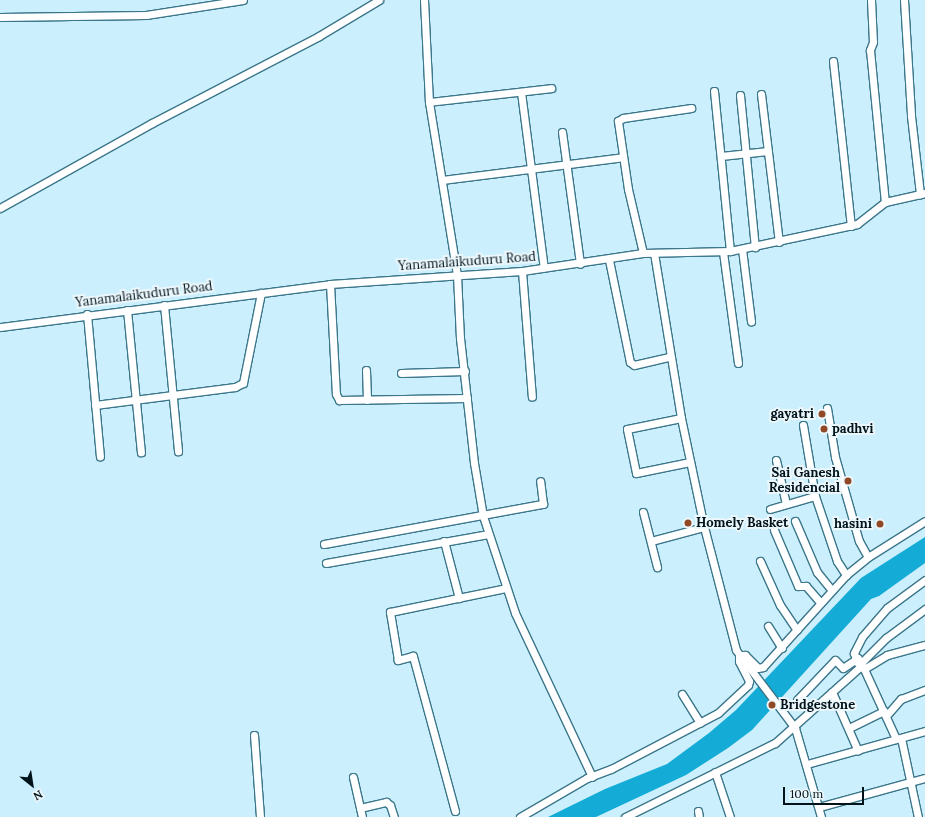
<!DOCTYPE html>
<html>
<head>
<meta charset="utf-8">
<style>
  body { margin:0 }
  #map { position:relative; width:925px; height:817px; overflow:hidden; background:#cbeffd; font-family:Lora,serif }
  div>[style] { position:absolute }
  .water>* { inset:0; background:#14acd6 }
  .roads { filter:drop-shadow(1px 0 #3b768a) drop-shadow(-1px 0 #3b768a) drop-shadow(0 1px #3b768a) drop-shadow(0 -1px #3b768a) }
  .minor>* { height:7px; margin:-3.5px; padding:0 3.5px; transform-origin:3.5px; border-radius:3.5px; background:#fff }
  .dots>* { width:11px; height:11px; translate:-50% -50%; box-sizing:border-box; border:2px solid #ecf7fc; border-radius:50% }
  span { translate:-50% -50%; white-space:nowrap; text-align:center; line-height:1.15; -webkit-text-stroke:4px #ecf7fc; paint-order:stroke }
  .street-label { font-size:13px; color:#00131b }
  .poi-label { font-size:13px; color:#00131b; font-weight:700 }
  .right { translate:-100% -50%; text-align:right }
  .left { translate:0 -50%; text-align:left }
  .north { position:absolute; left:12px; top:765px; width:40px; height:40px; -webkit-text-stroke:3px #ecf7fc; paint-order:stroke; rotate:150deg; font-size:11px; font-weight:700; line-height:16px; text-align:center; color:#00131b }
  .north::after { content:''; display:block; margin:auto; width:14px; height:18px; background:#00131b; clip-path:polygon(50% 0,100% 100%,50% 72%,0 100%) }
  .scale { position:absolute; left:783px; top:787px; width:81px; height:18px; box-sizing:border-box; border:2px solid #00131b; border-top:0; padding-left:5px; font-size:12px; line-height:14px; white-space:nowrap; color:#00131b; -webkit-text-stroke:3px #ecf7fc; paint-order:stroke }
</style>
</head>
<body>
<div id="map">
  <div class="water">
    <i style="clip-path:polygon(925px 537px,925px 563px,879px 596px,871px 599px,752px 730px,728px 748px,686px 775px,596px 817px,548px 817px,605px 789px,667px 764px,709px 733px,736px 710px,861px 578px)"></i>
  </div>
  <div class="roads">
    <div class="minor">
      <i style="left:424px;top:0;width:102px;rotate:87.2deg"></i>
      <i style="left:429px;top:102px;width:175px;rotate:80.8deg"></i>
      <i style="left:457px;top:275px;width:63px;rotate:87.3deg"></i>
      <i style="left:460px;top:338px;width:126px;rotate:83.6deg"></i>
      <i style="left:474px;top:463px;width:54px;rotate:80.4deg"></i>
      <i style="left:483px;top:516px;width:102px;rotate:71.7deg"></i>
      <i style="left:515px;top:613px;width:181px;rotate:64.8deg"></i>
      <i style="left:871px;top:0;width:42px;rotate:87.3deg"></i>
      <i style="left:873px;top:42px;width:9px;rotate:111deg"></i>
      <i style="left:870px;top:50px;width:153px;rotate:84.4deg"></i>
      <i style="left:904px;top:0;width:116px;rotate:86.5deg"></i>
      <i style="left:911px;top:116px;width:79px;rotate:83.4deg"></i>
      <i style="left:0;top:17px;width:146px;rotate:-0.8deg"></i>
      <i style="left:146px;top:15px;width:98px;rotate:-8.8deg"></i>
      <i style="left:833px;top:61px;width:166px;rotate:83.8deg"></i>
      <i style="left:714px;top:91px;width:161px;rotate:84.3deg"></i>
      <i style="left:521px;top:92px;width:177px;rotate:82.6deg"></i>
      <i style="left:761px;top:94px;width:149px;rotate:83.1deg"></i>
      <i style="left:740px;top:95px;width:153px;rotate:84.4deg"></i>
      <i style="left:429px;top:102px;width:123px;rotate:-6.5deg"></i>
      <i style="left:562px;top:132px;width:133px;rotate:82.2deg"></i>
      <i style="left:721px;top:156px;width:47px;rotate:-6.1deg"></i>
      <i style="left:442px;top:180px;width:182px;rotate:-7.2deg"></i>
      <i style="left:0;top:208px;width:174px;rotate:-29.2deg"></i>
      <i style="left:152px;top:123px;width:188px;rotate:-27.5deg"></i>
      <i style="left:319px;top:36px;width:70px;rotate:-31deg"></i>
      <i style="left:742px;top:249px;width:73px;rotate:82.9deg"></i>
      <i style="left:723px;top:252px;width:112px;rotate:82.3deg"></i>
      <i style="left:643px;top:253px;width:66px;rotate:-103.2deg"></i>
      <i style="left:628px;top:189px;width:69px;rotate:-98.4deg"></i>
      <i style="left:618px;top:121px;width:6px;rotate:-31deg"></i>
      <i style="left:623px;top:118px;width:69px;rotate:-8.4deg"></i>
      <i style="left:654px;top:253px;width:167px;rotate:80.7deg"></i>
      <i style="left:681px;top:418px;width:111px;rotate:78.1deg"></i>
      <i style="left:704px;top:527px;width:127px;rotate:75.4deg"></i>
      <i style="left:736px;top:650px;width:98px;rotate:52.9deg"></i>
      <i style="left:795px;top:728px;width:93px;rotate:73.7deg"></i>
      <i style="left:609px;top:260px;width:104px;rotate:78.4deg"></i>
      <i style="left:630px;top:362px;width:5px;rotate:37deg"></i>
      <i style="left:634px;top:365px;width:36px;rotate:-13deg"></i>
      <i style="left:522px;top:271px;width:126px;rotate:85.5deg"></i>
      <i style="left:330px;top:284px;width:110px;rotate:86.9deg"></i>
      <i style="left:336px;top:394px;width:7px;rotate:63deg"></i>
      <i style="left:339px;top:400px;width:128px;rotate:-0.9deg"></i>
      <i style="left:164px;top:305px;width:147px;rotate:84.5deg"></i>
      <i style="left:127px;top:310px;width:143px;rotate:84.4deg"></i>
      <i style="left:87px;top:314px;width:143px;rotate:84.8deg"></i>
      <i style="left:0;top:327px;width:333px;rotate:-7.4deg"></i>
      <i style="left:330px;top:284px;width:192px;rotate:-3.9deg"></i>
      <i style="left:522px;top:271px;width:122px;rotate:-8.5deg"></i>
      <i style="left:643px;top:253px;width:87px;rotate:-1.3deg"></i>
      <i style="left:730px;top:251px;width:130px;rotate:-12deg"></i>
      <i style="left:857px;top:224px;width:36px;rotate:-38deg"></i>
      <i style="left:885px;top:202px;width:41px;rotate:-12.7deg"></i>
      <i style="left:366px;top:370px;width:30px;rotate:88deg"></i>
      <i style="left:401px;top:373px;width:64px;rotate:-1.8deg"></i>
      <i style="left:95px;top:405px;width:141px;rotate:-7.3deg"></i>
      <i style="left:235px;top:387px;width:9px;rotate:-27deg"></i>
      <i style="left:243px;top:383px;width:92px;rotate:-78.7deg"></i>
      <i style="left:827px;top:408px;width:50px;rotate:80.7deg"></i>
      <i style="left:835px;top:457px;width:87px;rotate:74.1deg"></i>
      <i style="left:859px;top:541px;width:18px;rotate:61deg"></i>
      <i style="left:681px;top:418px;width:55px;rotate:168.5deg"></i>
      <i style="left:627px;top:429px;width:45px;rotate:78.4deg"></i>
      <i style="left:636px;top:473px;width:55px;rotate:-11.5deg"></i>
      <i style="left:803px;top:425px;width:72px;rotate:80.4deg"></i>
      <i style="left:815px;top:496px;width:69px;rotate:71.3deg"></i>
      <i style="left:837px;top:561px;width:17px;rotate:57deg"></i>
      <i style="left:776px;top:460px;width:45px;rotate:77.2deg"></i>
      <i style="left:770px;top:509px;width:47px;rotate:-16.1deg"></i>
      <i style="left:643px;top:512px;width:57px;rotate:75.7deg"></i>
      <i style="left:795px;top:521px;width:56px;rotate:66.7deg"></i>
      <i style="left:817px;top:572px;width:22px;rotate:51deg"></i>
      <i style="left:774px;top:530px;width:61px;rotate:66.8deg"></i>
      <i style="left:798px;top:586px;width:8px"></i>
      <i style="left:806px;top:586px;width:21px;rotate:49deg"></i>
      <i style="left:444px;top:541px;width:59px;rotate:75.3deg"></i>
      <i style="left:651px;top:541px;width:55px;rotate:-14.8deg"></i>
      <i style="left:324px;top:544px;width:223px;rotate:-10.4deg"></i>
      <i style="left:543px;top:504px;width:23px;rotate:-97deg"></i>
      <i style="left:760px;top:561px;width:48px;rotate:65.6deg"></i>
      <i style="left:780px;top:605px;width:30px;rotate:56deg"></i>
      <i style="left:326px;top:563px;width:165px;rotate:-10.1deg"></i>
      <i style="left:925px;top:580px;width:47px;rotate:143.6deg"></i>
      <i style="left:887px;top:608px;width:38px;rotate:131deg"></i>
      <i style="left:862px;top:637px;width:18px;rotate:117deg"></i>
      <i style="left:854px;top:653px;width:9px;rotate:72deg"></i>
      <i style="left:857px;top:662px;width:10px;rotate:45deg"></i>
      <i style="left:864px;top:669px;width:27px;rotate:-31deg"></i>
      <i style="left:887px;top:655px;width:39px;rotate:-15deg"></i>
      <i style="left:768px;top:626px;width:26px;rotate:58deg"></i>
      <i style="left:860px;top:664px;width:37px;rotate:-45deg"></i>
      <i style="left:886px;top:638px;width:49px;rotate:-36.6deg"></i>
      <i style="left:864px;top:669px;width:77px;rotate:65.4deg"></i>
      <i style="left:832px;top:692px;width:64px;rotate:66.2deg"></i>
      <i style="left:682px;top:694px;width:34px;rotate:58deg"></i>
      <i style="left:797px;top:700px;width:55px;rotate:-46.5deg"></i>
      <i style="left:835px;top:660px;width:11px;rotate:45deg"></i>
      <i style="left:843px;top:668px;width:18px;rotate:-34deg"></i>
      <i style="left:886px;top:716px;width:23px;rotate:-49deg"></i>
      <i style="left:901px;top:699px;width:26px;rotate:-21deg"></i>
      <i style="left:849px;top:728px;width:39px;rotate:-26deg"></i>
      <i style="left:254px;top:735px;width:82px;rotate:85.8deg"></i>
      <i style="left:901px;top:738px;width:81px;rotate:77.9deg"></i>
      <i style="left:807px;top:764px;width:123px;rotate:-15.6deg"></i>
      <i style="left:715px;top:772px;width:47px;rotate:71.6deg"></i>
      <i style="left:353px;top:777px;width:41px;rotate:77.3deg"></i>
      <i style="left:819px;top:807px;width:110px;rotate:-15.3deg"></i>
      <i style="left:360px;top:808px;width:27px;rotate:-13deg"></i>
      <i style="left:386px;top:802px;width:5px;rotate:37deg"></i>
      <i style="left:390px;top:805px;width:13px;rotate:72deg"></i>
      <i style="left:455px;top:811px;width:161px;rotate:-105.2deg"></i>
      <i style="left:413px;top:656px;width:16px;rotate:165deg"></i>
      <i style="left:398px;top:660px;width:49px;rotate:-99.5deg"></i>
      <i style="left:390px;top:612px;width:118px;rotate:-11.7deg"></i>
      <i style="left:698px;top:811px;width:6px;rotate:81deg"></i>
      <i style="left:520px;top:817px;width:78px;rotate:-30.2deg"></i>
      <i style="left:587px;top:778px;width:26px;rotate:-21deg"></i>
      <i style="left:611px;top:769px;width:121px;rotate:-27.6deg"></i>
      <i style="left:718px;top:713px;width:41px;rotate:-43deg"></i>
      <i style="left:748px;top:685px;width:4px;rotate:-76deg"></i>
      <i style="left:749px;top:681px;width:22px;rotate:-117deg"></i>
      <i style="left:739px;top:661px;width:6px;rotate:-90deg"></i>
      <i style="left:739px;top:655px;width:6px"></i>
      <i style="left:745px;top:655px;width:18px;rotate:45deg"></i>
      <i style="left:758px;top:668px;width:5px;rotate:-11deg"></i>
      <i style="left:763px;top:667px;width:124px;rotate:-47.9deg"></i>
      <i style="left:846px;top:575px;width:28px;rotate:-39deg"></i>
      <i style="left:868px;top:557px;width:67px;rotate:-32.3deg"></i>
      <i style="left:625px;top:817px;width:167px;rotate:-26.3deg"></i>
      <i style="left:775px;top:743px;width:117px;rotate:-41.9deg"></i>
    </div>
  </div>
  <div class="dots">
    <i style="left:822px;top:414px;background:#904827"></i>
    <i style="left:824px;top:429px;background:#904827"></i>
    <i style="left:848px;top:481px;background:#904827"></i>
    <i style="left:688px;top:523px;background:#904827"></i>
    <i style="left:880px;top:524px;background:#904827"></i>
    <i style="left:772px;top:705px;background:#904827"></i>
  </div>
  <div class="street-label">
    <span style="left:467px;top:262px;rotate:-4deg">Yanamalaikuduru Road</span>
    <span style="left:144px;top:295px;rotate:-7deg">Yanamalaikuduru Road</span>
  </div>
  <div class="poi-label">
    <span class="right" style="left:814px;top:414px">gayatri</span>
    <span class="left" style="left:832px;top:429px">padhvi</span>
    <span class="right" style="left:840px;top:481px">Sai Ganesh<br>Residencial</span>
    <span class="left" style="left:696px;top:523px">Homely Basket</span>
    <span class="right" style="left:872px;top:524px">hasini</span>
    <span class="left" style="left:780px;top:705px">Bridgestone</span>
  </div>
  <div class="north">N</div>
  <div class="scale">100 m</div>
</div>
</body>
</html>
